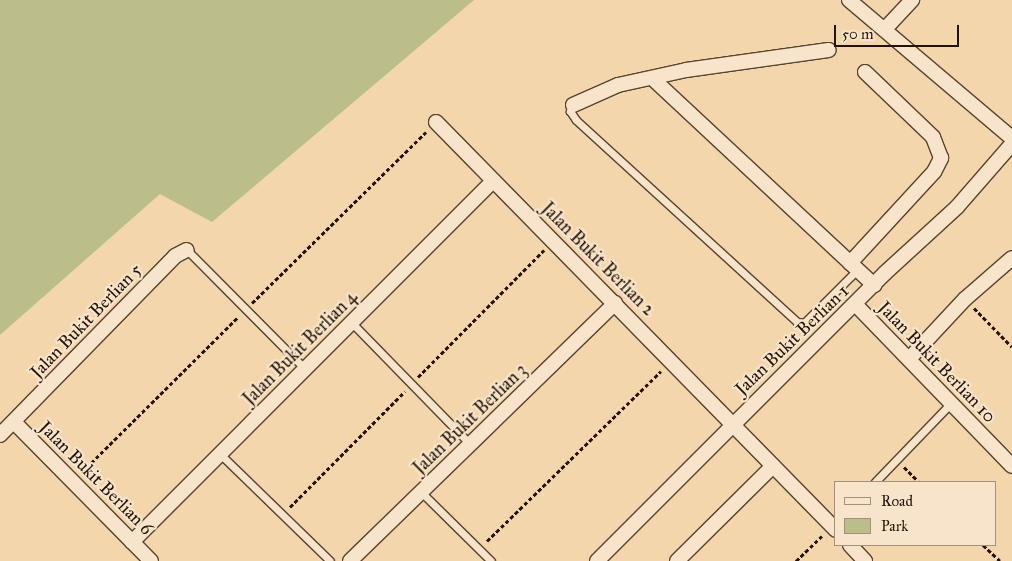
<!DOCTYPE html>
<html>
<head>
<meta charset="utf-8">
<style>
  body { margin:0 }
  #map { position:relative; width:1012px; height:561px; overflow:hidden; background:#f4d6ad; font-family:"IM FELL Great Primer",serif }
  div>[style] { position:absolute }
  .green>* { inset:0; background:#bbbe8a }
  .path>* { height:3px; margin-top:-1.5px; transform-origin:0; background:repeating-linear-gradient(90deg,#241305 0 4px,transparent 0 6.5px) }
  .roads { filter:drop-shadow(1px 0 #58442f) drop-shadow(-1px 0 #58442f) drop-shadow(0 1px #58442f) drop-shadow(0 -1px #58442f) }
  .lane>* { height:7px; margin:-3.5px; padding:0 3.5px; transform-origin:3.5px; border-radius:3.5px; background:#f8e4ca }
  .street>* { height:14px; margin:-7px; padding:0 7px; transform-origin:7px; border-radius:7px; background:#f8e4ca }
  span { translate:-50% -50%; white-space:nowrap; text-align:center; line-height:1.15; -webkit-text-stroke:4.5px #f8e4ca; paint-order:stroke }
  .street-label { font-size:18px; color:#241305 }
  .legend { position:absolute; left:834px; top:481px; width:162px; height:65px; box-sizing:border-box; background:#f8e4ca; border:1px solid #a3907b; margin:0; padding:6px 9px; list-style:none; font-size:15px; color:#241305 }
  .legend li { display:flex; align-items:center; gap:10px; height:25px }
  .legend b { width:25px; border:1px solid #a3907b }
  .scale { position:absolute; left:834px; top:25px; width:125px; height:22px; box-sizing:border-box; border:2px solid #241305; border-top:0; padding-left:6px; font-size:15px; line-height:18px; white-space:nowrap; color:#241305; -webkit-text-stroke:4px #f8e4ca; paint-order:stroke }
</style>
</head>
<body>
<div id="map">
  <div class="green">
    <i style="clip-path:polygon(0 0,474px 0,212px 222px,160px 194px,0 335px)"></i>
  </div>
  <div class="path">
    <i style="left:252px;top:303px;width:244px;rotate:-44.5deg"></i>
    <i style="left:974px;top:308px;width:54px;rotate:45.7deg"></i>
    <i style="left:418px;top:377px;width:179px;rotate:-45.2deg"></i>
    <i style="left:904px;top:467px;width:21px;rotate:45deg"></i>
    <i style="left:82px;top:472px;width:221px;rotate:-44.8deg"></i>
    <i style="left:290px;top:507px;width:163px;rotate:-45.2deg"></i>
    <i style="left:487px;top:541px;width:243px;rotate:-44.3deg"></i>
    <i style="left:983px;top:545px;width:23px;rotate:43deg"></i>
    <i style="left:796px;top:561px;width:36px;rotate:-44deg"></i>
  </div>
  <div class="roads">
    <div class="lane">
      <i style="left:573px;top:105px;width:7px;rotate:117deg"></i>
      <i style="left:570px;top:111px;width:11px;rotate:56deg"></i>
      <i style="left:576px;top:120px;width:299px;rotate:42.4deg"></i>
      <i style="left:797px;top:322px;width:7px;rotate:8deg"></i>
      <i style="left:804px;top:323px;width:75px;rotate:-45deg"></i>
      <i style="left:187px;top:250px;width:168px;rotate:45.2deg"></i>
      <i style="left:352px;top:323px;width:169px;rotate:45.7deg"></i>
      <i style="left:220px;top:454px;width:153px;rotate:44.2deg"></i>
      <i style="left:875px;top:482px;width:110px;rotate:-46.1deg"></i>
      <i style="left:421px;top:492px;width:98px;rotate:44.6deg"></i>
    </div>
    <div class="street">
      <i style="left:849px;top:0;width:214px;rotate:40.3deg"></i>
      <i style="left:885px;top:29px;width:40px;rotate:-47deg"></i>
      <i style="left:652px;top:78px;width:304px;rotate:43deg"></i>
      <i style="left:573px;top:105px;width:49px;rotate:-24deg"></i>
      <i style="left:618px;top:85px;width:70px;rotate:-12.4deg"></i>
      <i style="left:686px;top:70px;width:144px;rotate:-8deg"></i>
      <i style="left:436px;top:122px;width:571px;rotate:45.57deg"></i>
      <i style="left:850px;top:263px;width:124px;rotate:-47.3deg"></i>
      <i style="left:934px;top:172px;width:16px;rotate:-63deg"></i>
      <i style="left:941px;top:158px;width:22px;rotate:-111deg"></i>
      <i style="left:933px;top:137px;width:94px;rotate:-136.3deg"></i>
      <i style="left:856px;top:305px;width:224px;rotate:45.9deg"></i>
      <i style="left:909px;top:359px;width:82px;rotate:-47deg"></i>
      <i style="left:965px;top:299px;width:62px;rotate:-41.1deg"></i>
      <i style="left:14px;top:422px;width:195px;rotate:45.4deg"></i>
      <i style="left:0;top:435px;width:250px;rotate:-45.6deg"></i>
      <i style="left:175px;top:256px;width:13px;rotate:-27deg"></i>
      <i style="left:132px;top:542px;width:511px;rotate:-45deg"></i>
      <i style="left:850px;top:545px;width:22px;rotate:47deg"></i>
      <i style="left:350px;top:561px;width:370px;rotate:-44.2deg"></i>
      <i style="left:597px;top:561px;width:407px;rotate:-45deg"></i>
      <i style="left:885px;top:273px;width:98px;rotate:-42.5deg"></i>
      <i style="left:957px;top:207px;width:84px;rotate:-48.9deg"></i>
      <i style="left:677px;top:561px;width:135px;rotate:-44.7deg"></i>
    </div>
  </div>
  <div class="street-label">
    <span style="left:598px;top:259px;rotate:45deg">Jalan Bukit Berlian 2</span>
    <span style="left:86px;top:321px;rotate:-46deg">Jalan Bukit Berlian 5</span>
    <span style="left:792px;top:340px;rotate:-44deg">Jalan Bukit Berlian 1</span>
    <span style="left:300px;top:348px;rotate:-45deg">Jalan Bukit Berlian 4</span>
    <span style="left:937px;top:362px;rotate:46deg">Jalan Bukit Berlian 10</span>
    <span style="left:470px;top:419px;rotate:-44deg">Jalan Bukit Berlian 3</span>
    <span style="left:96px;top:478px;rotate:45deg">Jalan Bukit Berlian 6</span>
  </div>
  <ul class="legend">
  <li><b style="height:6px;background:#f8e4ca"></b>Road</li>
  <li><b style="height:14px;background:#bbbe8a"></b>Park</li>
  </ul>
  <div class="scale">50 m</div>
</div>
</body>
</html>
